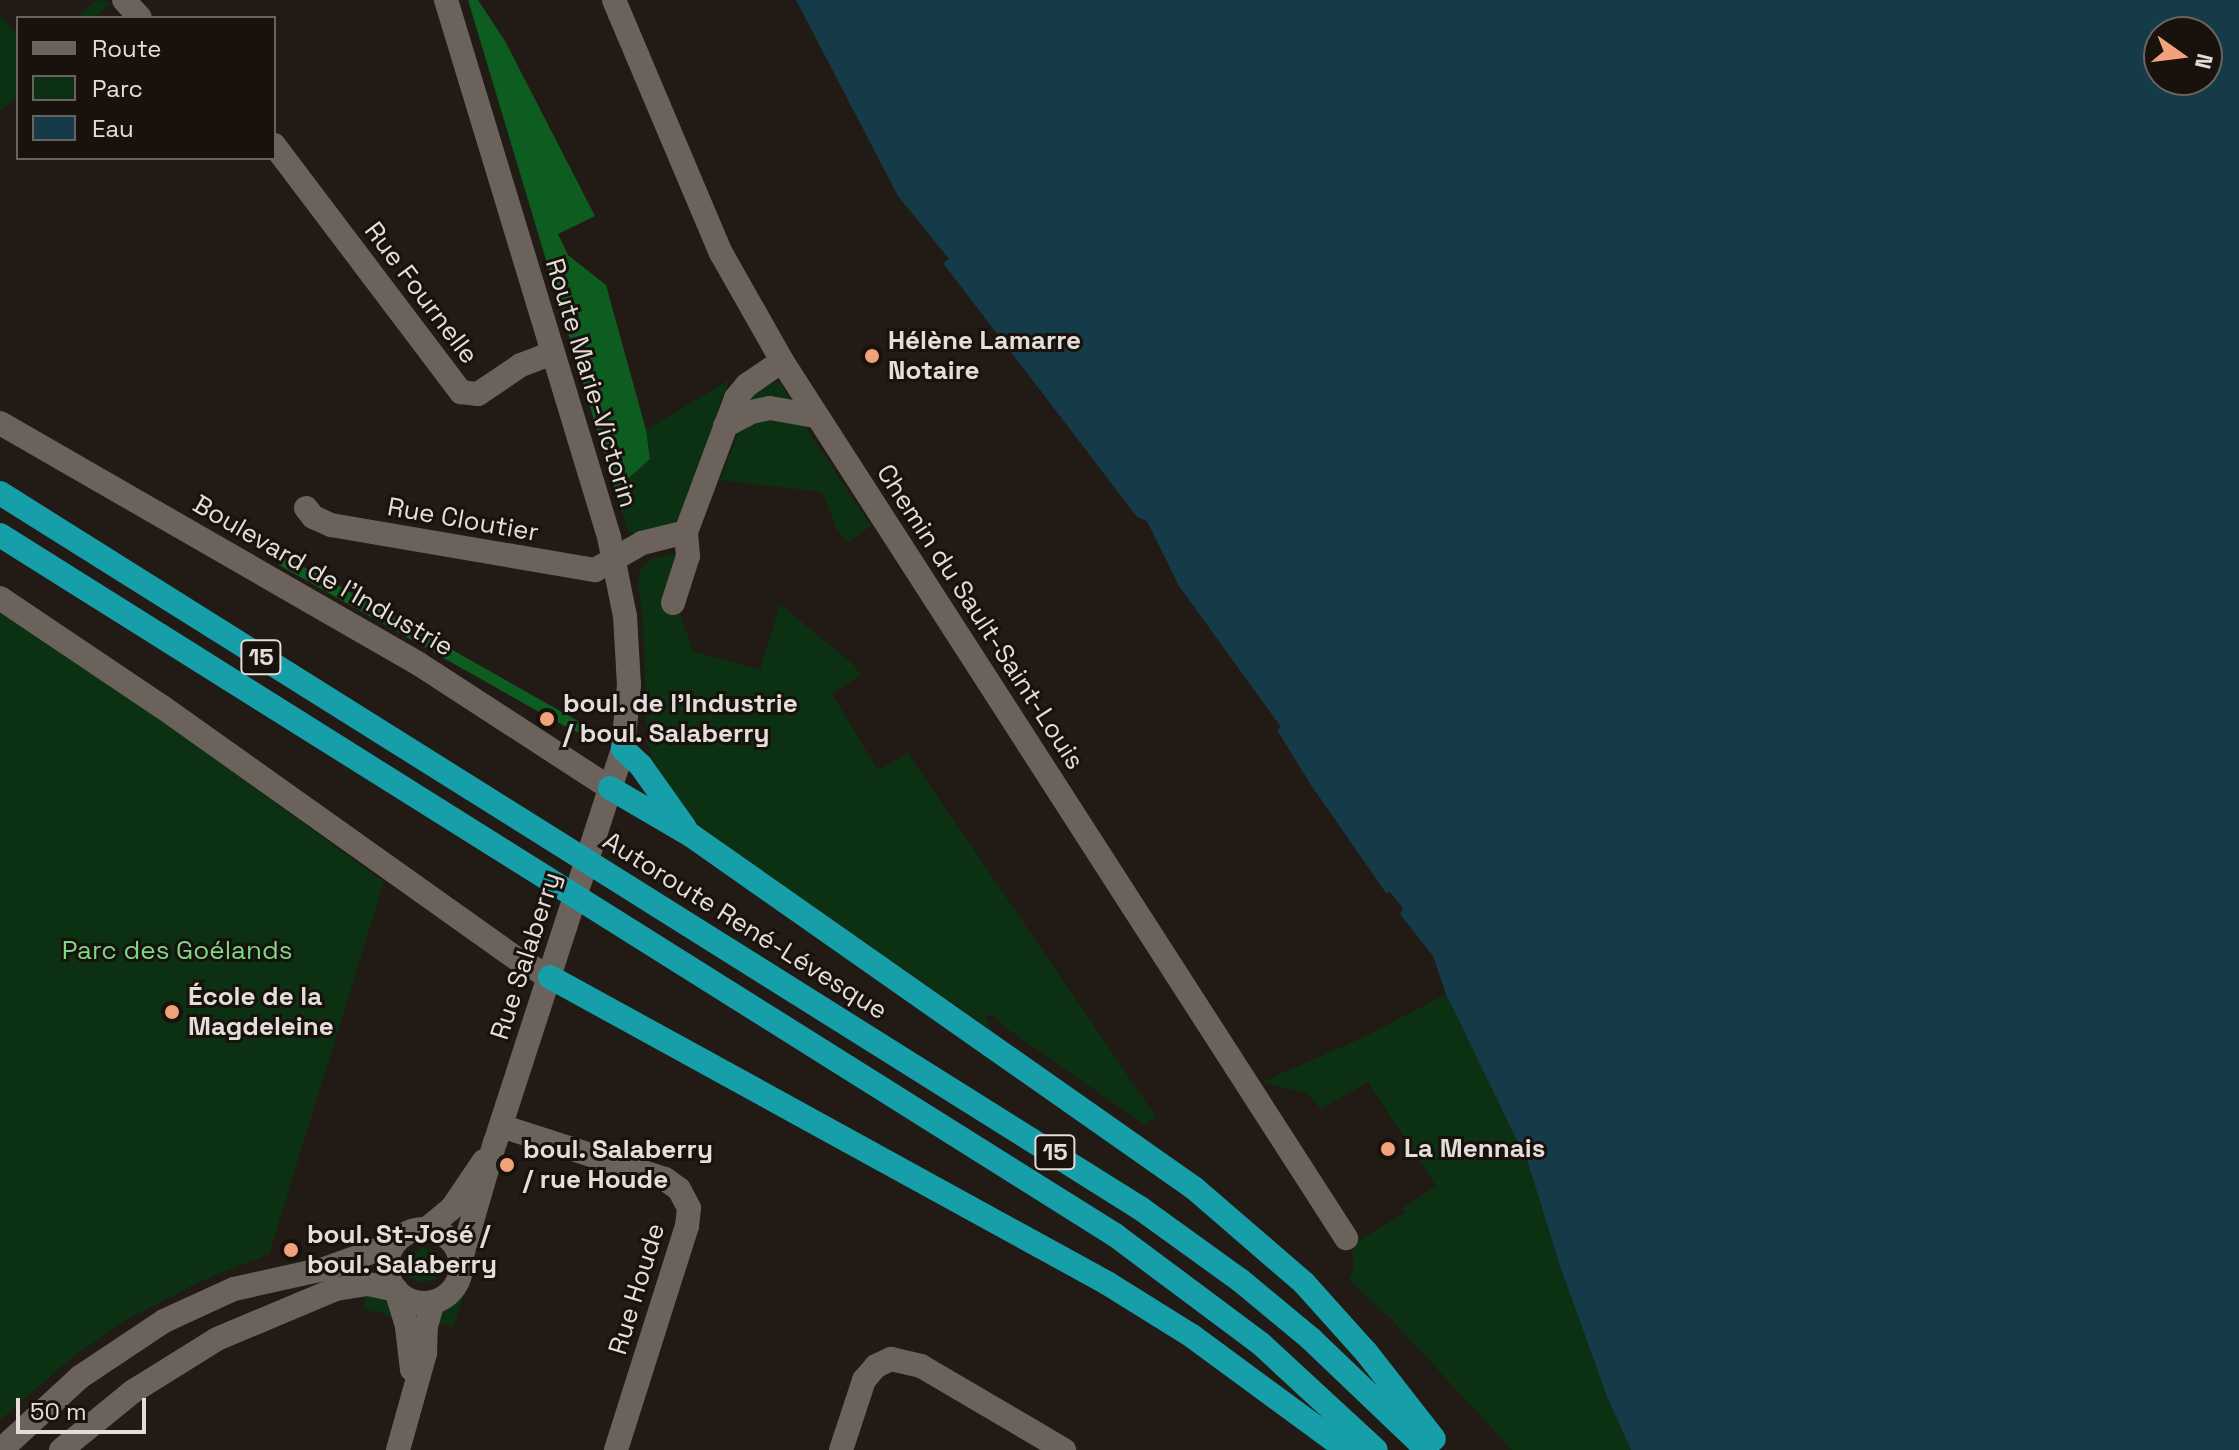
<!DOCTYPE html>
<html>
<head>
<meta charset="utf-8">
<style>
  body { margin:0 }
  #map { position:relative; width:2239px; height:1450px; overflow:hidden; background:#211a15; font-family:"Space Grotesk",sans-serif }
  div>[style] { position:absolute }
  .green>* { inset:0; background:#0b3112 }
  .forest>* { inset:0; background:#0d5d20 }
  .water>* { inset:0; background:#163b48 }
  .minor>* { height:24px; margin:-12px; padding:0 12px; transform-origin:12px; border-radius:12px; background:#6b625c }
  .minor>.ring { margin:-12px; padding:0; box-sizing:content-box; background:none; border:24px solid #6b625c; border-radius:50% }
  .highway>* { height:24px; margin:-12px; padding:0 12px; transform-origin:12px; border-radius:12px; background:#169fa8 }
  .dots>* { width:22px; height:22px; translate:-50% -50%; box-sizing:border-box; border:4px solid #18110c; border-radius:50% }
  span { translate:-50% -50%; white-space:nowrap; text-align:center; line-height:1.15; -webkit-text-stroke:6px #18110c; paint-order:stroke }
  .shield-label span { padding:2px 6px; background:#18110c; border:2px solid; border-radius:6px; -webkit-text-stroke-width:0 }
  .shield-label { font-size:24px; color:#e3deda; font-weight:700 }
  .street-label { font-size:26px; color:#e3deda }
  .poi-label { font-size:26px; color:#e3deda; font-weight:700 }
  .left { translate:0 -50%; text-align:left }
  .park-label { font-size:26px; color:#7bda85 }
  .legend { position:absolute; left:16px; top:16px; width:260px; height:144px; box-sizing:border-box; background:#18110c; border:2px solid #69635e; margin:0; padding:10px 14px; list-style:none; font-size:24px; color:#e3deda }
  .legend li { display:flex; align-items:center; gap:16px; height:40px }
  .legend b { width:40px; border:2px solid #69635e }
  .north { position:absolute; left:2143px; top:16px; width:80px; height:80px; box-sizing:border-box; background:#18110c; border:2px solid #69635e; border-radius:50%; rotate:104deg; font-size:22px; font-weight:700; line-height:32px; text-align:center; color:#e3deda }
  .north::after { content:''; display:block; margin:auto; width:28px; height:36px; background:#f1a27b; clip-path:polygon(50% 0,100% 100%,50% 72%,0 100%) }
  .scale { position:absolute; left:16px; top:1398px; width:130px; height:36px; box-sizing:border-box; border:4px solid #e3deda; border-top:0; padding-left:10px; font-size:24px; line-height:28px; white-space:nowrap; color:#e3deda; -webkit-text-stroke:6px #18110c; paint-order:stroke }
</style>
</head>
<body>
<div id="map">
  <div class="green">
    <i style="clip-path:polygon(96px 0,111px 3px,94px 18px,76px 18px)"></i>
    <i style="clip-path:polygon(0 16px,18px 35px,18px 95px,0 112px)"></i>
    <i style="clip-path:polygon(729px 380px,681px 516px,674px 523px,635px 533px,628px 532px,615px 490px,650px 459px,646px 430px)"></i>
    <i style="clip-path:polygon(774px 382px,782px 384px,790px 400px,747px 404px,746px 398px)"></i>
    <i style="clip-path:polygon(763px 416px,797px 421px,805px 426px,871px 526px,848px 543px,837px 529px,822px 492px,720px 480px,739px 431px)"></i>
    <i style="clip-path:polygon(678px 553px,678px 609px,693px 651px,760px 670px,780px 604px,854px 665px,861px 675px,832px 694px,878px 770px,908px 753px,1156px 1117px,1145px 1125px,1006px 1028px,992px 1015px,985px 1016px,992px 1030px,713px 838px,687px 813px,656px 768px,647px 742px,643px 621px,638px 583px,640px 571px,651px 559px)"></i>
    <i style="clip-path:polygon(0 609px,169px 725px,384px 882px,269px 1254px,203px 1280px,124px 1321px,75px 1355px,0 1420px)"></i>
    <i style="clip-path:polygon(1446px 994px,1528px 1163px,1561px 1269px,1608px 1399px,1631px 1450px,1512px 1450px,1392px 1320px,1349px 1280px,1353px 1271px,1353px 1244px,1406px 1212px,1402px 1208px,1436px 1186px,1368px 1082px,1321px 1109px,1306px 1093px,1262px 1082px,1366px 1036px)"></i>
    <i style="clip-path:polygon(424px 1247px,437px 1253px,441px 1266px,435px 1279px,422px 1283px,409px 1277px,406px 1263px,411px 1253px)"></i>
    <i style="clip-path:polygon(468px 1282px,454px 1326px,432px 1324px,439px 1311px,455px 1301px)"></i>
    <i style="clip-path:polygon(365px 1291px,388px 1301px,396px 1321px,383px 1313px,364px 1310px)"></i>
  </div>
  <div class="forest">
    <i style="clip-path:polygon(468px 0,478px 0,505px 41px,595px 216px,558px 234px,568px 255px,606px 285px,646px 430px,650px 459px,615px 490px)"></i>
    <i style="clip-path:polygon(284px 557px,320px 575px,601px 734px,585px 736px,555px 721px,279px 565px)"></i>
  </div>
  <div class="water">
    <i style="clip-path:polygon(evenodd,796px 0,2239px 0,2239px 1450px,1631px 1450px,1608px 1399px,1561px 1269px,1528px 1163px,1446px 994px,1433px 956px,1400px 914px,1403px 908px,1390px 892px,1386px 893px,1311px 785px,1277px 730px,1281px 727px,1179px 586px,1147px 521px,1137px 517px,943px 263px,949px 259px,898px 196px,796px 0,2159px 32px,2207px 32px,2207px 80px,2159px 80px,2159px 32px)"></i>
  </div>
  <div class="minor">
    <i style="left:124px;top:0;width:24px;rotate:48deg"></i>
    <i style="left:446px;top:0;width:561px;rotate:73.11deg"></i>
    <i style="left:609px;top:537px;width:81px;rotate:78.6deg"></i>
    <i style="left:625px;top:616px;width:69px;rotate:86.7deg"></i>
    <i style="left:629px;top:685px;width:64px;rotate:95.4deg"></i>
    <i style="left:623px;top:749px;width:413px;rotate:108deg"></i>
    <i style="left:495px;top:1142px;width:122px;rotate:106.2deg"></i>
    <i style="left:614px;top:0;width:275px;rotate:67.1deg"></i>
    <i style="left:721px;top:253px;width:124px;rotate:60.5deg"></i>
    <i style="left:782px;top:361px;width:1043px;rotate:57.25deg"></i>
    <i style="left:274px;top:145px;width:310px;rotate:52.9deg"></i>
    <i style="left:461px;top:392px;width:17px;rotate:7deg"></i>
    <i style="left:478px;top:394px;width:52px;rotate:-34deg"></i>
    <i style="left:521px;top:365px;width:33px;rotate:-21deg"></i>
    <i style="left:0;top:423px;width:483px;rotate:29.9deg"></i>
    <i style="left:419px;top:664px;width:228px;rotate:33deg"></i>
    <i style="left:725px;top:426px;width:30px;rotate:-28deg"></i>
    <i style="left:751px;top:412px;width:19px;rotate:-12deg"></i>
    <i style="left:770px;top:408px;width:47px;rotate:9.9deg"></i>
    <i style="left:306px;top:508px;width:11px;rotate:52deg"></i>
    <i style="left:313px;top:517px;width:20px;rotate:24deg"></i>
    <i style="left:331px;top:525px;width:268px;rotate:9.7deg"></i>
    <i style="left:595px;top:570px;width:54px;rotate:-29.9deg"></i>
    <i style="left:642px;top:543px;width:45px;rotate:-14deg"></i>
    <i style="left:686px;top:532px;width:143px;rotate:-69.5deg"></i>
    <i style="left:736px;top:398px;width:17px;rotate:-50deg"></i>
    <i style="left:747px;top:385px;width:42px;rotate:-34.4deg"></i>
    <i style="left:0;top:598px;width:194px;rotate:33.9deg"></i>
    <i style="left:161px;top:706px;width:439px;rotate:35.4deg"></i>
    <i style="left:519px;top:960px;width:35px;rotate:29deg"></i>
    <i style="left:673px;top:603px;width:49px;rotate:-72.3deg"></i>
    <i style="left:688px;top:556px;width:24px;rotate:-95deg"></i>
    <i style="left:501px;top:1126px;width:172px;rotate:17.9deg"></i>
    <i style="left:665px;top:1179px;width:17px;rotate:36deg"></i>
    <i style="left:679px;top:1189px;width:21px;rotate:62deg"></i>
    <i style="left:689px;top:1208px;width:18px;rotate:96deg"></i>
    <i style="left:687px;top:1226px;width:235px;rotate:107.6deg"></i>
    <i style="left:428px;top:1228px;width:31px;rotate:-40deg"></i>
    <i style="left:452px;top:1208px;width:57px;rotate:-55.8deg"></i>
    <i class="ring" style="left:387px;top:1229px;width:50px;height:50px"></i>
    <i style="left:396px;top:1290px;width:39px;rotate:73deg"></i>
    <i style="left:407px;top:1327px;width:43px;rotate:83.4deg"></i>
    <i style="left:1px;top:1450px;width:108px;rotate:-42.7deg"></i>
    <i style="left:80px;top:1377px;width:101px;rotate:-33.7deg"></i>
    <i style="left:164px;top:1321px;width:77px;rotate:-24.6deg"></i>
    <i style="left:234px;top:1289px;width:92px;rotate:-12.5deg"></i>
    <i style="left:324px;top:1269px;width:74px;rotate:-19.7deg"></i>
    <i style="left:61px;top:1450px;width:92px;rotate:-39.2deg"></i>
    <i style="left:132px;top:1392px;width:100px;rotate:-31.9deg"></i>
    <i style="left:217px;top:1339px;width:129px;rotate:-22.8deg"></i>
    <i style="left:336px;top:1289px;width:32px;rotate:-9deg"></i>
    <i style="left:368px;top:1284px;width:29px;rotate:12deg"></i>
    <i style="left:398px;top:1450px;width:101px;rotate:-74.4deg"></i>
    <i style="left:425px;top:1353px;width:27px;rotate:-88deg"></i>
    <i style="left:426px;top:1326px;width:25px;rotate:-74deg"></i>
    <i style="left:841px;top:1450px;width:74px;rotate:-71.8deg"></i>
    <i style="left:864px;top:1380px;width:18px;rotate:-49deg"></i>
    <i style="left:876px;top:1366px;width:17px;rotate:-25deg"></i>
    <i style="left:891px;top:1359px;width:31px;rotate:13deg"></i>
    <i style="left:921px;top:1366px;width:166px;rotate:30.4deg"></i>
  </div>
  <div class="highway">
    <i style="left:0;top:493px;width:1346px;rotate:32.1deg"></i>
    <i style="left:1140px;top:1208px;width:123px;rotate:35.8deg"></i>
    <i style="left:1240px;top:1280px;width:92px;rotate:39.7deg"></i>
    <i style="left:1311px;top:1339px;width:161px;rotate:43.7deg"></i>
    <i style="left:0;top:535px;width:1317px;rotate:32.12deg"></i>
    <i style="left:1115px;top:1235px;width:182px;rotate:36.7deg"></i>
    <i style="left:1261px;top:1344px;width:156px;rotate:42.7deg"></i>
    <i style="left:623px;top:749px;width:25px;rotate:43deg"></i>
    <i style="left:641px;top:766px;width:76px;rotate:54.6deg"></i>
    <i style="left:610px;top:788px;width:95px;rotate:30.3deg"></i>
    <i style="left:692px;top:836px;width:613px;rotate:35.04deg"></i>
    <i style="left:1194px;top:1188px;width:145px;rotate:40.8deg"></i>
    <i style="left:1304px;top:1283px;width:93px;rotate:48.1deg"></i>
    <i style="left:1366px;top:1352px;width:110px;rotate:52deg"></i>
    <i style="left:550px;top:977px;width:636px;rotate:28.78deg"></i>
    <i style="left:1107px;top:1283px;width:100px;rotate:31.9deg"></i>
    <i style="left:1192px;top:1336px;width:192px;rotate:36.3deg"></i>
  </div>
  <div class="dots">
    <i style="left:872px;top:356px;background:#f1a27b"></i>
    <i style="left:547px;top:719px;background:#f1a27b"></i>
    <i style="left:172px;top:1012px;background:#f1a27b"></i>
    <i style="left:1388px;top:1149px;background:#f1a27b"></i>
    <i style="left:507px;top:1165px;background:#f1a27b"></i>
    <i style="left:291px;top:1250px;background:#f1a27b"></i>
  </div>
  <div class="shield-label">
    <span style="left:261px;top:657px">15</span>
    <span style="left:1055px;top:1152px">15</span>
  </div>
  <div class="street-label">
    <span style="left:421px;top:293px;rotate:53deg">Rue Fournelle</span>
    <span style="left:591px;top:383px;rotate:73deg">Route Marie-Victorin</span>
    <span style="left:463px;top:520px;rotate:10deg">Rue Cloutier</span>
    <span style="left:323px;top:576px;rotate:30deg">Boulevard de l'Industrie</span>
    <span style="left:980px;top:617px;rotate:57deg">Chemin du Sault-Saint-Louis</span>
    <span style="left:745px;top:926px;rotate:32deg">Autoroute René-Lévesque</span>
    <span style="left:526px;top:956px;rotate:-72deg">Rue Salaberry</span>
    <span style="left:637px;top:1289px;rotate:-73deg">Rue Houde</span>
  </div>
  <div class="poi-label">
    <span class="left" style="left:888px;top:356px">Hélène Lamarre<br>Notaire</span>
    <span class="left" style="left:563px;top:719px">boul. de l'Industrie<br>/ boul. Salaberry</span>
    <span class="left" style="left:188px;top:1012px">École de la<br>Magdeleine</span>
    <span class="left" style="left:1404px;top:1149px">La Mennais</span>
    <span class="left" style="left:523px;top:1165px">boul. Salaberry<br>/ rue Houde</span>
    <span class="left" style="left:307px;top:1250px">boul. St-José /<br>boul. Salaberry</span>
  </div>
  <div class="park-label">
    <span style="left:177px;top:951px">Parc des Goélands</span>
  </div>
  <ul class="legend">
  <li><b style="height:10px;background:#6b625c"></b>Route</li>
  <li><b style="height:22px;background:#0b3112"></b>Parc</li>
  <li><b style="height:22px;background:#163b48"></b>Eau</li>
  </ul>
  <div class="north">N</div>
  <div class="scale">50 m</div>
</div>
</body>
</html>
